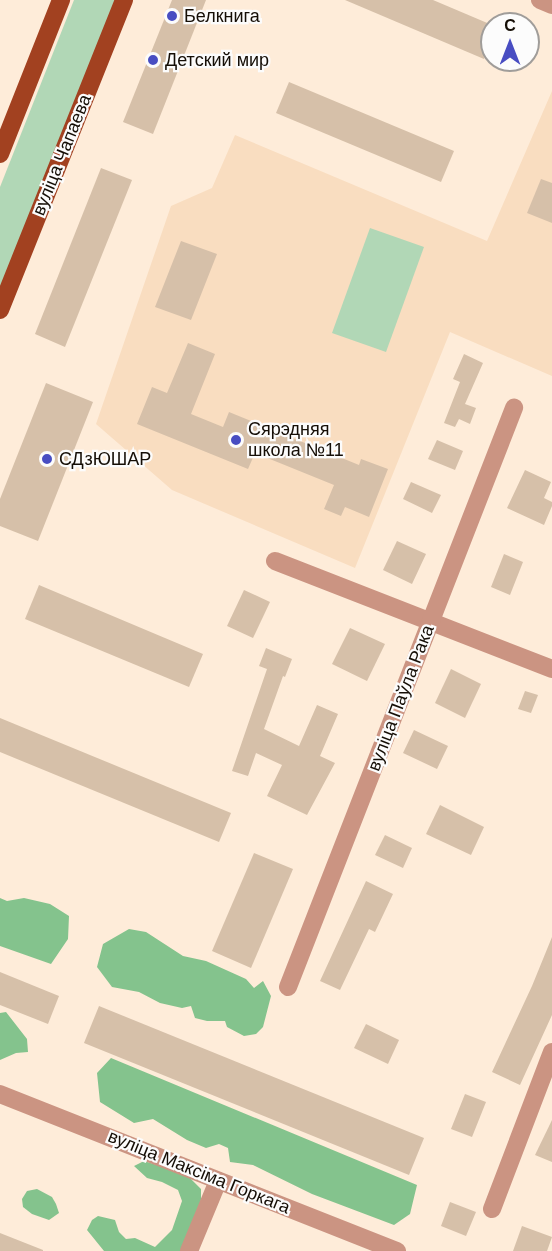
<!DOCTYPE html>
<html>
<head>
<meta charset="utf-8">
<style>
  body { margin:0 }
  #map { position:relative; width:552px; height:1251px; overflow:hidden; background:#feecd9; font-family:Arial,sans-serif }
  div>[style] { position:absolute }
  .built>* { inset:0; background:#f9ddc0 }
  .green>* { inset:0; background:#b1d7b6 }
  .forest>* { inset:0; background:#84c38d }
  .building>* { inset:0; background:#d6c0a9 }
  .minor>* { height:18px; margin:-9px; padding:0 9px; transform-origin:9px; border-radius:9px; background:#cb9482 }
  .major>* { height:18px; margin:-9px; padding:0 9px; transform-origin:9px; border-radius:9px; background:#a24120 }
  .dots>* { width:16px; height:16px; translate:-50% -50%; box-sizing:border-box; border:3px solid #fcfcfc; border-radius:50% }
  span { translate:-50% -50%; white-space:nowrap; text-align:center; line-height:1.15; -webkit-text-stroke:4.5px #fcfcfc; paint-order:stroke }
  .poi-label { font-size:18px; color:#150e06 }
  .left { translate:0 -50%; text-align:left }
  .street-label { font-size:18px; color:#150e06 }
  .north { position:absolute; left:480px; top:12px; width:60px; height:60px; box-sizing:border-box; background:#fcfcfc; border:2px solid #a09d9a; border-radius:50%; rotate:0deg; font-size:16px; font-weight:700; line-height:24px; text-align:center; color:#150e06 }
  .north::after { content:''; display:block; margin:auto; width:21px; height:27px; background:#484dc2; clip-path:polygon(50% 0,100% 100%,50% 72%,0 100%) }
</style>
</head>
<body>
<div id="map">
  <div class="built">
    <i style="clip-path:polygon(552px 91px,552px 376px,450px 332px,355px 568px,172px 490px,96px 424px,171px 206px,212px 188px,235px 135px,487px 241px)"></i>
  </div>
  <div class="green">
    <i style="clip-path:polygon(74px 0,117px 0,0 292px,0 187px)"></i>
    <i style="clip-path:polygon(370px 228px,424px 247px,386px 352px,332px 333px)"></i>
  </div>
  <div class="forest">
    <i style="clip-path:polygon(0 898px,7px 901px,24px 898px,50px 904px,69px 916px,68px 939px,51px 964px,0 946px)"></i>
    <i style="clip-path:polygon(129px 929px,146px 932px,183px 956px,206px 961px,246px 979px,254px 988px,263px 981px,271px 996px,263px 1027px,256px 1034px,244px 1036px,227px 1027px,225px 1021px,207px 1021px,195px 1018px,191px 1006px,182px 1008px,160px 1003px,139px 992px,112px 987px,97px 967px,103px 944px)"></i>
    <i style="clip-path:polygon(6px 1012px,27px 1039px,28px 1052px,16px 1053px,0 1060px,0 1013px)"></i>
    <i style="clip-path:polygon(111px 1058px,417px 1185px,410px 1214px,394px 1225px,312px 1194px,253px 1165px,230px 1162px,228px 1148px,219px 1144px,206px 1148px,187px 1140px,153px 1119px,134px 1123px,100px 1102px,97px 1073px)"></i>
    <i style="clip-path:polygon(144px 1161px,186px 1174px,201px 1189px,201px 1200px,181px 1251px,104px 1251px,87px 1230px,92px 1220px,98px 1216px,115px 1220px,119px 1232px,126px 1239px,135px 1238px,155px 1247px,172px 1230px,182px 1201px,178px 1190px,162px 1182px,147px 1178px,134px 1166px)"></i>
    <i style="clip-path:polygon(37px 1189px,52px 1197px,56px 1204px,59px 1213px,49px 1220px,32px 1214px,23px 1207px,22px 1199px,27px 1191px)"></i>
  </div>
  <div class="building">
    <i style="clip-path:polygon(172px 0,206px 0,153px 134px,123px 122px)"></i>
    <i style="clip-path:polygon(345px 0,433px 0,492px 25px,492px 39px,484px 59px)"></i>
    <i style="clip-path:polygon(289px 82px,454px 151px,441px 182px,276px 113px)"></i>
    <i style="clip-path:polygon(101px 168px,132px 180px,65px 347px,35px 334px)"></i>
    <i style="clip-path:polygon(541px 179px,552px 183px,552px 223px,527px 213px)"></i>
    <i style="clip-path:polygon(181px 241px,217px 254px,191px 320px,155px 307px)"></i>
    <i style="clip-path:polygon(188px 343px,215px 354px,191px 414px,223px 427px,229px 412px,359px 465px,361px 459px,388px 469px,369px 517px,345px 507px,341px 516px,324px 509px,334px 485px,255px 453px,248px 469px,137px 424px,152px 387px,167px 393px)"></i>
    <i style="clip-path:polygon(464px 354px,483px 363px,465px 404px,476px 408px,470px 424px,459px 419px,455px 427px,444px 423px,460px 382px,453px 379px)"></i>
    <i style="clip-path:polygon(46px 383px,93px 402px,38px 541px,0 526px,0 499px)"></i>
    <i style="clip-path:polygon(437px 440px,463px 451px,455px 470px,428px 459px)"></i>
    <i style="clip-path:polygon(525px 470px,551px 482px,544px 498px,552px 502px,552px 506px,544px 525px,507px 508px)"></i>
    <i style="clip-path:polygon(411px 482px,441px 495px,432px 513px,403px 499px)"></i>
    <i style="clip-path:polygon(397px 541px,426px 554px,412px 584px,383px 570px)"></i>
    <i style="clip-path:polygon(504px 554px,523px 562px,510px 595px,491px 587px)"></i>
    <i style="clip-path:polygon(39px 585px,203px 654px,189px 687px,25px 619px)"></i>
    <i style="clip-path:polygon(244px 590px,270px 602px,253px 638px,227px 626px)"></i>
    <i style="clip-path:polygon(350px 628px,385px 644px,367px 681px,332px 664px)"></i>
    <i style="clip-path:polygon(266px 648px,292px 659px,285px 677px,283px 676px,264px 729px,299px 746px,317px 705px,338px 714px,320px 756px,335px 763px,307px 815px,267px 796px,282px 765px,256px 753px,248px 776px,232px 771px,267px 669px,259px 666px)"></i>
    <i style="clip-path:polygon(451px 669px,481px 684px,465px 718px,435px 703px)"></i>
    <i style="clip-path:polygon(525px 691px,538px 695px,531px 713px,518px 709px)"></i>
    <i style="clip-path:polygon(0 718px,231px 813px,219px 842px,0 752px)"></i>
    <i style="clip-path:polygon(414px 730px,448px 746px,437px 769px,403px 753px)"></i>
    <i style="clip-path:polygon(440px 805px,484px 827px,471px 855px,426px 834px)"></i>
    <i style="clip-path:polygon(385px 835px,412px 848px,403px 868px,375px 855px)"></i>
    <i style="clip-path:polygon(254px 853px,293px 869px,251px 968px,212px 951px)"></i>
    <i style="clip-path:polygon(366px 881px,393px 894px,375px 932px,369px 929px,340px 990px,320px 981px)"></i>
    <i style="clip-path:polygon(552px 937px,552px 1015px,520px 1085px,492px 1072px,532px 986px)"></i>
    <i style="clip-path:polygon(0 972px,59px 996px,48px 1024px,0 1005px)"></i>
    <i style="clip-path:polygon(99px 1006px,424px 1138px,409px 1175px,84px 1043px)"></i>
    <i style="clip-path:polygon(366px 1024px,399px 1040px,388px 1064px,354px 1048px)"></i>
    <i style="clip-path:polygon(465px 1094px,486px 1102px,472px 1137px,451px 1129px)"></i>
    <i style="clip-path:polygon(552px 1120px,552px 1162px,535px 1155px)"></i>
    <i style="clip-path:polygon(450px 1202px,476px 1212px,466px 1236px,441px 1226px)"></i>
    <i style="clip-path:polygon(522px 1226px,552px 1237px,547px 1251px,513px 1251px)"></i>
    <i style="clip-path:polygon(0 1233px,43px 1250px,43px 1251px,0 1251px)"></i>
  </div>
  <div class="minor">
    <i style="left:540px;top:0;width:13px;rotate:23deg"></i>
    <i style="left:275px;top:561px;width:297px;rotate:21.3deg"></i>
    <i style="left:288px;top:987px;width:622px;rotate:-68.68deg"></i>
    <i style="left:0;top:1094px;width:427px;rotate:21.6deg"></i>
    <i style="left:492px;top:1209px;width:168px;rotate:-69.1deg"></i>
    <i style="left:189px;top:1251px;width:76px;rotate:-67.5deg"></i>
  </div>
  <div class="major">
    <i style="left:0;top:154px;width:166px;rotate:-68.4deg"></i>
    <i style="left:0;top:310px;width:334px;rotate:-68.2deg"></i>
  </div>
  <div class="dots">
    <i style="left:172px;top:16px;background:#484dc2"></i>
    <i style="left:153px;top:60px;background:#484dc2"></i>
    <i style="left:236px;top:440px;background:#484dc2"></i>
    <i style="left:47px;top:459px;background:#484dc2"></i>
  </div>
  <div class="poi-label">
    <span class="left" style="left:184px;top:16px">Белкнига</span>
    <span class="left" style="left:165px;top:60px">Детский мир</span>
    <span class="left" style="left:248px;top:440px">Сярэдняя<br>школа №11</span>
    <span class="left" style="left:59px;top:459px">СДзЮШАР</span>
  </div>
  <div class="street-label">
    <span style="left:62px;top:155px;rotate:-68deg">вуліца Чапаева</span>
    <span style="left:401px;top:698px;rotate:-69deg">вуліца Паўла Рака</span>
    <span style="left:199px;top:1172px;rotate:22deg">вуліца Максіма Горкага</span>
  </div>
  <div class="north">С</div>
</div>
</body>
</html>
